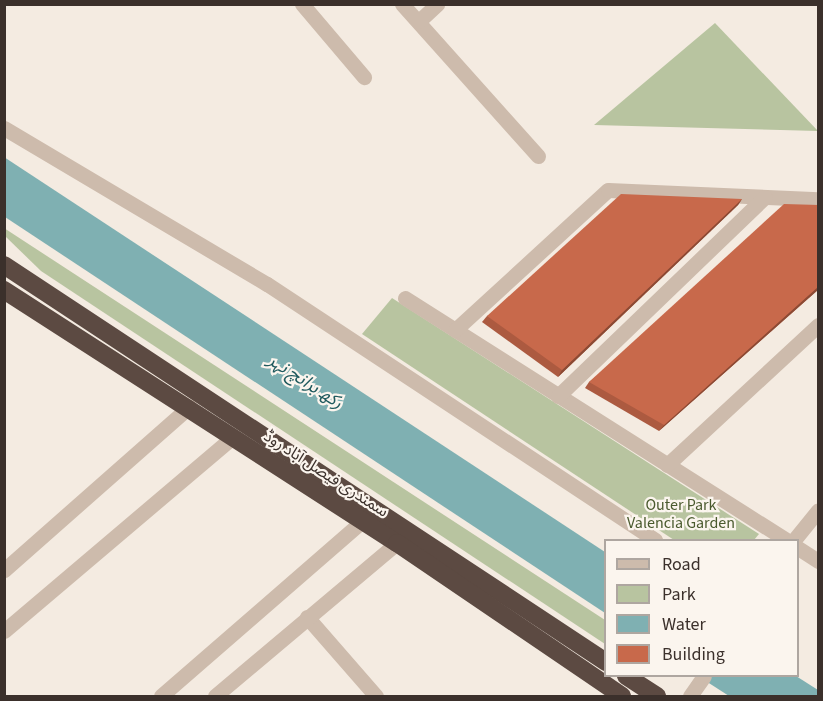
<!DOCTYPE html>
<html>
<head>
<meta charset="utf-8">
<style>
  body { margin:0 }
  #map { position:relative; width:823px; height:701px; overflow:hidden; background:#f4ebe1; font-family:"Source Sans 3","Noto Sans Arabic",sans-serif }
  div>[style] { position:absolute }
  .green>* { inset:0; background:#b8c4a0 }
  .water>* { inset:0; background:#7fb0b2 }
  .street>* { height:15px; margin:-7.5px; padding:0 7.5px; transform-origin:7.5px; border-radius:7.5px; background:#cdbbac }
  .highway>* { height:18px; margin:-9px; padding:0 9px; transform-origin:9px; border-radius:9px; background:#5c4a42 }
  .wall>* { inset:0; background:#ac5a40 }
  .shaded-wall>* { inset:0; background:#8c4a34 }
  .building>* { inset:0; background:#c8694b }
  span { translate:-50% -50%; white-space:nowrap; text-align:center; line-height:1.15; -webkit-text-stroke:4.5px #fbf5ee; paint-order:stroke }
  .street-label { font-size:16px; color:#3b302b }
  .park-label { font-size:16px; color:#4a5a2e }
  .water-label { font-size:18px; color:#1f5a5e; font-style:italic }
  .frame { position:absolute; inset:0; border:6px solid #3b302b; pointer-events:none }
  .legend { position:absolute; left:604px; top:539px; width:195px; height:138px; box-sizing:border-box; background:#fbf5ee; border:2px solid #aea6a0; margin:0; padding:8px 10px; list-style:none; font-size:18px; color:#3b302b }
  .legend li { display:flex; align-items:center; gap:12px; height:30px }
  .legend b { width:30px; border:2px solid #aea6a0 }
</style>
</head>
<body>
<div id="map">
  <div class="green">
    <i style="clip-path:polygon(715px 23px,818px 131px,594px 125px)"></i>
    <i style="clip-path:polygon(4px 228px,605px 620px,605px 644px,41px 271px,5px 236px)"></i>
    <i style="clip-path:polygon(392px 298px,759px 534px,754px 540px,674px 540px,362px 334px)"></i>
  </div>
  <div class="water">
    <i style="clip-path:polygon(4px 157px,605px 552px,605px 613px,5px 217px)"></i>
    <i style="clip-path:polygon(698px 676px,796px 676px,818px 690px,818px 696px,729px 696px)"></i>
  </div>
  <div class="street">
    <i style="left:302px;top:4px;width:96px;rotate:49.7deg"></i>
    <i style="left:402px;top:4px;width:204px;rotate:48.2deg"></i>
    <i style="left:419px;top:21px;width:25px;rotate:-43deg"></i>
    <i style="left:4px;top:128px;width:306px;rotate:30.7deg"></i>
    <i style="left:267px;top:284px;width:465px;rotate:33.4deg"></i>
    <i style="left:405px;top:298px;width:451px;rotate:32.4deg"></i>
    <i style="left:455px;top:330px;width:207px;rotate:-42.5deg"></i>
    <i style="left:608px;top:190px;width:210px;rotate:2.5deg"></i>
    <i style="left:558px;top:396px;width:287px;rotate:-43.9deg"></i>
    <i style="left:667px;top:465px;width:206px;rotate:-42.8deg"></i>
    <i style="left:794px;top:540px;width:38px;rotate:-51deg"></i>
    <i style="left:798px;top:548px;width:24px;rotate:33deg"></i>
    <i style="left:4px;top:570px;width:247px;rotate:-41.4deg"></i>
    <i style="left:307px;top:617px;width:105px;rotate:48.9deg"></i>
    <i style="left:4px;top:631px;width:300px;rotate:-40.3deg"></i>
    <i style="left:161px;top:696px;width:265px;rotate:-41deg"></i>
    <i style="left:215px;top:696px;width:238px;rotate:-40.1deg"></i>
    <i style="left:690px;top:696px;width:24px;rotate:-55deg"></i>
  </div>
  <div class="highway">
    <i style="left:4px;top:265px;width:721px;rotate:33.4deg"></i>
    <i style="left:4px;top:290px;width:467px;rotate:32.8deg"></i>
    <i style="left:397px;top:543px;width:272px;rotate:34.2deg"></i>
    <i style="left:626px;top:676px;width:37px;rotate:33deg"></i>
  </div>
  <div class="wall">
    <i style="clip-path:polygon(742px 199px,738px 205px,558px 377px,482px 322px,487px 316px)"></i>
    <i style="clip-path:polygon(819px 205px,819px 289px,659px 431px,585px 388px,589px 382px)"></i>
  </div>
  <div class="shaded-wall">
    <i style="clip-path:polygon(742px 199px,738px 205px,558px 377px,562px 370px)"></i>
    <i style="clip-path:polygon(819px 286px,819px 289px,659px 431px,664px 425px)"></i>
  </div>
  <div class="building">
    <i style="clip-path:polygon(621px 194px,742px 199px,562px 370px,487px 316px)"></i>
    <i style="clip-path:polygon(784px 204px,819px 205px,819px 286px,664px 425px,589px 382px)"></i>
  </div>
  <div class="street-label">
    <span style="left:326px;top:474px;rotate:33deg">سمندری فیصل آباد روڈ</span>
  </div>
  <div class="park-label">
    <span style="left:681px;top:514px">Outer Park<br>Valencia Garden</span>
  </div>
  <div class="water-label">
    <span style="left:305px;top:382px;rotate:33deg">رکھ برانچ نہر</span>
  </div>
  <div class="frame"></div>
  <ul class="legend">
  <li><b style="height:8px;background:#cdbbac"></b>Road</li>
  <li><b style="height:16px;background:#b8c4a0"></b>Park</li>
  <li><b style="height:16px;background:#7fb0b2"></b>Water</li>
  <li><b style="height:16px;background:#c8694b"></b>Building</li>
  </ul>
</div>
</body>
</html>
